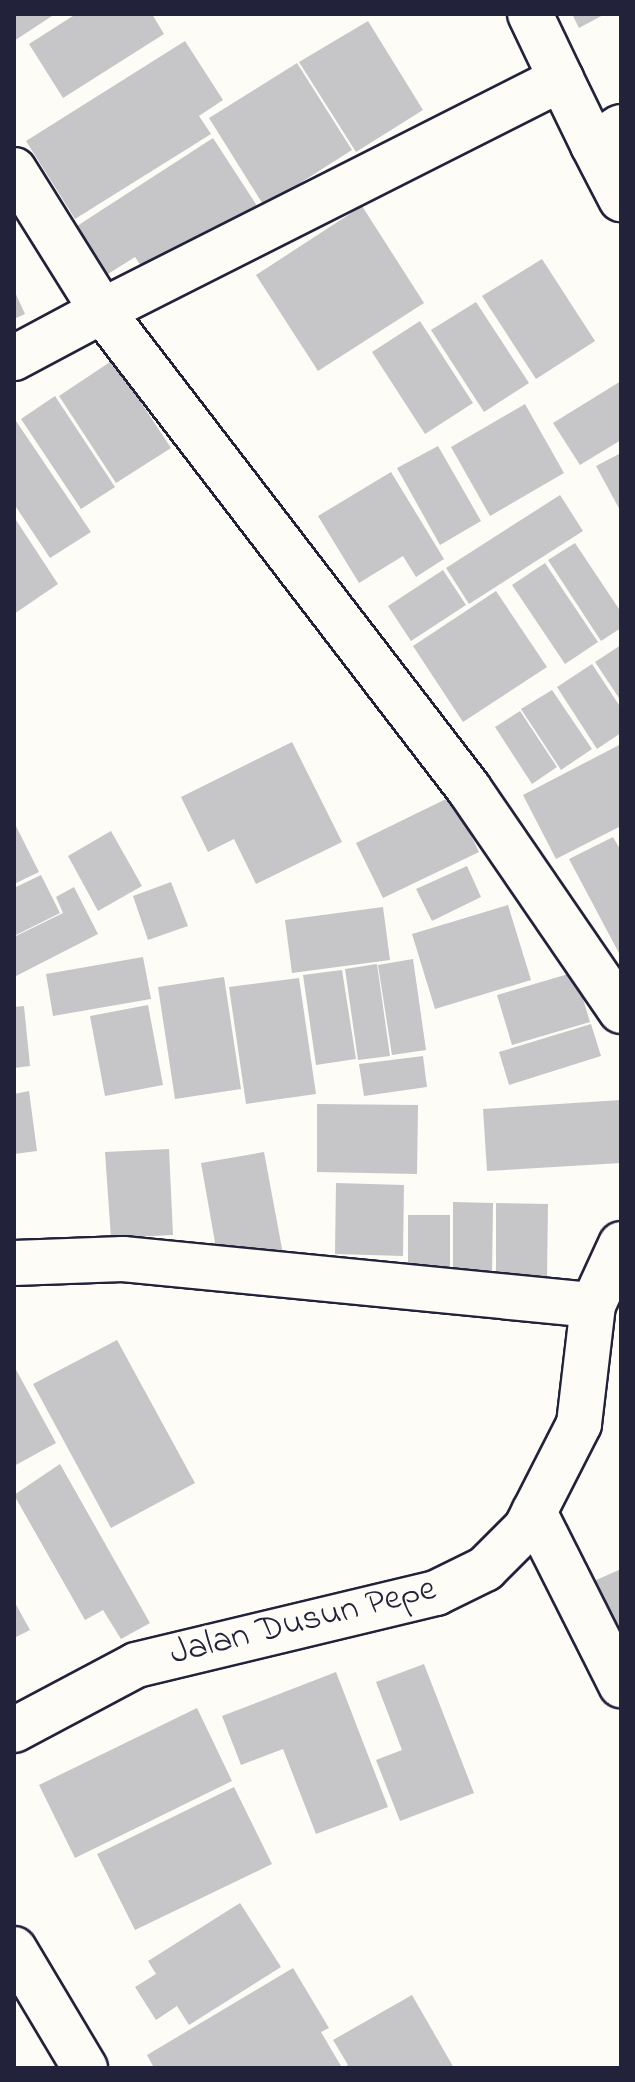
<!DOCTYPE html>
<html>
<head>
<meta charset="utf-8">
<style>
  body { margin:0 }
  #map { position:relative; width:635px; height:2082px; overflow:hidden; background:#fdfcf7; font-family:"Indie Flower",sans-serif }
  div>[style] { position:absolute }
  .building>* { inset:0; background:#c6c6c8 }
  .roads { filter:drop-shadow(2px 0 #22223b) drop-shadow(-2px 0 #22223b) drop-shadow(0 2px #22223b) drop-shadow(0 -2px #22223b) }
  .minor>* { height:44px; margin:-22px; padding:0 22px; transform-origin:22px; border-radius:22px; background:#fdfcf7 }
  span { translate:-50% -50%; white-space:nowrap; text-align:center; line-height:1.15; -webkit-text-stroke:7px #fdfcf7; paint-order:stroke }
  .street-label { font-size:36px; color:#22223b }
  .frame { position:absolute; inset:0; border:16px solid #22223b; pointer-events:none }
</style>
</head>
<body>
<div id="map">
  <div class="building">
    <i style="clip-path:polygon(14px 14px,55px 14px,14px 41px)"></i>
    <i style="clip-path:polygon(76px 14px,152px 14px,164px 34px,63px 98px,29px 44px)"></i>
    <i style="clip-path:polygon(572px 14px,605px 14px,579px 28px)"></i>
    <i style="clip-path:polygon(368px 21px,423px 110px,356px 152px,299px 62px)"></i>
    <i style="clip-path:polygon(185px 41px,223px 100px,199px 116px,211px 134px,75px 219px,26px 141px)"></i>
    <i style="clip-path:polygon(297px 63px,352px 150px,264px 206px,209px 118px)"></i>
    <i style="clip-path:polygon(213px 138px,259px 209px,149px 278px,135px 257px,108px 274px,77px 226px)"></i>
    <i style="clip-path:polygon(362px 206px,424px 303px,318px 371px,256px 275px)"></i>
    <i style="clip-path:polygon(542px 259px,595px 341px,536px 379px,482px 296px)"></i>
    <i style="clip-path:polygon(14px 290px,25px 314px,14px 319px)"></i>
    <i style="clip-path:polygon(476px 302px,529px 383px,484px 412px,431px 330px)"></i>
    <i style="clip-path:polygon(420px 321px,473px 403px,425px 434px,372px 352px)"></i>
    <i style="clip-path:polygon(113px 360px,171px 448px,116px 483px,59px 396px)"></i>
    <i style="clip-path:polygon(621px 381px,621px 440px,580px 465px,553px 423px)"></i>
    <i style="clip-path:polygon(55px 396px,115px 487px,81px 509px,21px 419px)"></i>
    <i style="clip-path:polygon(525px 404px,564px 473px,490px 516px,451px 447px)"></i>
    <i style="clip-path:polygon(14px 418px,91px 532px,50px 558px,14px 504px)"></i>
    <i style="clip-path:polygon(438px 446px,481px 521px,440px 545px,397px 468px)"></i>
    <i style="clip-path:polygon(621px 453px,621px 512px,596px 466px)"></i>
    <i style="clip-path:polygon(391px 472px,444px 559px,416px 577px,403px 556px,359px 583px,318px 516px)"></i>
    <i style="clip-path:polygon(560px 495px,583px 531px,469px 604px,446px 568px)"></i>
    <i style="clip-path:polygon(14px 517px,58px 584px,14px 614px)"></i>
    <i style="clip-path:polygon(575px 543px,621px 612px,621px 628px,601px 641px,548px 560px)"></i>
    <i style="clip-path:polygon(545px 563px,598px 642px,565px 664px,512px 585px)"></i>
    <i style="clip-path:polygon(443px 570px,466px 605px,411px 641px,388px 606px)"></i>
    <i style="clip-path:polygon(496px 591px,547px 667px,463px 722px,413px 646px)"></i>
    <i style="clip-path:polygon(621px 645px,621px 701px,595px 662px)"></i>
    <i style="clip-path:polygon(592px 664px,621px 708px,621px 733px,597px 749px,557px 687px)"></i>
    <i style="clip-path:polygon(552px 690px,592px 749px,561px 770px,521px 709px)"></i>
    <i style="clip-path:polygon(520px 711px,557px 767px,532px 784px,495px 727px)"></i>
    <i style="clip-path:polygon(292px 742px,342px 842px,256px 884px,234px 839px,208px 852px,181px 797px)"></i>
    <i style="clip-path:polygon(621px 744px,621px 826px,556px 859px,523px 795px)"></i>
    <i style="clip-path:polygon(452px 796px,479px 852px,383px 898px,356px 843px)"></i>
    <i style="clip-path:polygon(14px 822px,39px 872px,14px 884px)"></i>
    <i style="clip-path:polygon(111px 831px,142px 886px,98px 911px,68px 856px)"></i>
    <i style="clip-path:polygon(613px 837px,621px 851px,621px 957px,569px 859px)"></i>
    <i style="clip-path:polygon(467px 866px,481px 897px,432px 921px,416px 889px)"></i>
    <i style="clip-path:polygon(41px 875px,60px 913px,14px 936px,14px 888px)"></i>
    <i style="clip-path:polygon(171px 882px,188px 926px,148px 940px,133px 896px)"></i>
    <i style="clip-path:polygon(74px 887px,98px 934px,16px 976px,14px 937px,63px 913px,56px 897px)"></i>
    <i style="clip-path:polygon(508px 905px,531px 980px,435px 1009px,412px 934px)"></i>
    <i style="clip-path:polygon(383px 907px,390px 960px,292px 973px,285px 920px)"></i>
    <i style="clip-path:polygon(143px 957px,151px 999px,53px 1016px,46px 974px)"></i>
    <i style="clip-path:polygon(413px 959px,426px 1050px,392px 1055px,378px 965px)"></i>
    <i style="clip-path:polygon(377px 964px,390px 1056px,358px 1060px,345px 969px)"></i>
    <i style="clip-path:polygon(342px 970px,356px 1059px,316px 1065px,303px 975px)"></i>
    <i style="clip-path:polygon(575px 972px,590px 1022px,512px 1045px,497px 995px)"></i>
    <i style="clip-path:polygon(224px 977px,241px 1089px,175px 1099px,158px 987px)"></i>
    <i style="clip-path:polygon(299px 978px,316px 1094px,246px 1104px,229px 987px)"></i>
    <i style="clip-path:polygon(148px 1005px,163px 1085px,105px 1096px,90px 1016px)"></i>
    <i style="clip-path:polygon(24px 1006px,30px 1066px,14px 1068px,14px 1007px)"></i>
    <i style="clip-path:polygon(591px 1024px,601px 1056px,509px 1085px,499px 1052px)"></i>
    <i style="clip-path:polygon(423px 1056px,427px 1087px,364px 1096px,359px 1064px)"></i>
    <i style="clip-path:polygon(29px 1091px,37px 1151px,14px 1154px,14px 1094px)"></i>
    <i style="clip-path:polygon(621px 1100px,621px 1163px,487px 1171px,483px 1109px)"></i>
    <i style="clip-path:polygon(317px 1104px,418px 1105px,417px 1174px,317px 1172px)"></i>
    <i style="clip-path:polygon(169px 1149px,173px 1235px,111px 1238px,105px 1152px)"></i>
    <i style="clip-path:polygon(264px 1152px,283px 1254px,219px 1265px,201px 1163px)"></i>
    <i style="clip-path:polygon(336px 1183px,404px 1185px,403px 1256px,335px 1254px)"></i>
    <i style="clip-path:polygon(453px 1202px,493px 1203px,492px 1277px,453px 1276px)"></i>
    <i style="clip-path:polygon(496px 1203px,548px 1204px,547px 1279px,496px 1278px)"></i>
    <i style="clip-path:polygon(408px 1215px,450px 1215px,450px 1275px,408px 1274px)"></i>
    <i style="clip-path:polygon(117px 1340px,195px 1483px,111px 1528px,33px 1384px)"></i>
    <i style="clip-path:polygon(14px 1366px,56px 1443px,14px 1466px)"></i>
    <i style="clip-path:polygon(60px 1464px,150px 1623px,121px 1639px,103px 1610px,85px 1620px,14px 1495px)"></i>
    <i style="clip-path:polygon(621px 1569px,621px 1643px,594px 1581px)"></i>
    <i style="clip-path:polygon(14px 1601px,30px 1630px,14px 1638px)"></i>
    <i style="clip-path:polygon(424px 1664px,474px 1793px,400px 1821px,376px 1760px,402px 1750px,376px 1682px)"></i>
    <i style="clip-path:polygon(336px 1672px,388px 1807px,316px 1834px,283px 1749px,241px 1765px,222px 1716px)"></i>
    <i style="clip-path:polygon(197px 1708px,232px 1781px,75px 1858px,39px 1785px)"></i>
    <i style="clip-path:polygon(234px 1787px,272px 1864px,135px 1930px,97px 1854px)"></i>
    <i style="clip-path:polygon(240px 1903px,281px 1967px,189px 2025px,177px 2006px,156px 2020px,135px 1987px,156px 1974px,148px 1961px)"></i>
    <i style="clip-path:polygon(293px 1968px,329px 2028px,321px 2032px,341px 2066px,154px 2068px,147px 2055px)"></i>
    <i style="clip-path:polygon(412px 1995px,454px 2068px,342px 2068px,348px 2065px,333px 2040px)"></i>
  </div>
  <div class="roads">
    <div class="minor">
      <i style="left:530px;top:14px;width:72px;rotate:64.5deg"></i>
      <i style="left:561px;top:79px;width:514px;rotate:153.19deg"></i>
      <i style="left:102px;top:311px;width:603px;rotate:52.48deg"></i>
      <i style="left:469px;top:789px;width:269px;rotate:55.6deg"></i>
      <i style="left:561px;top:79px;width:73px;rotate:64.1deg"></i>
      <i style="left:593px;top:145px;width:33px;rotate:-33deg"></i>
      <i style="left:593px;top:145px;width:61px;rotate:62.6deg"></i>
      <i style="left:14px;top:170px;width:166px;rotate:58deg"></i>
      <i style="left:102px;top:311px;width:100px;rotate:151.9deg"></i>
      <i style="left:14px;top:1263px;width:109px;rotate:-2.1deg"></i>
      <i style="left:123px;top:1259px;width:472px;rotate:5.6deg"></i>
      <i style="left:534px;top:1512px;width:194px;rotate:63.3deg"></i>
      <i style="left:14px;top:1730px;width:138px;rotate:-28deg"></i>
      <i style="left:136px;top:1665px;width:309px;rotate:-13.5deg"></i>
      <i style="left:436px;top:1593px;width:55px;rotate:-26.1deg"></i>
      <i style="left:485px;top:1569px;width:58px;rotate:-45deg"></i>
      <i style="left:526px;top:1528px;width:117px;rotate:-63deg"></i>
      <i style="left:579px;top:1424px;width:120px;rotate:-83.3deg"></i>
      <i style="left:593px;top:1305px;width:67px;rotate:-65.3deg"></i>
      <i style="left:14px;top:1949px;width:139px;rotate:59.2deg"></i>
    </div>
  </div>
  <div class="street-label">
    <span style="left:303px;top:1622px;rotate:-14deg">Jalan Dusun Pepe</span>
  </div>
  <div class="frame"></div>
</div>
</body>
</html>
